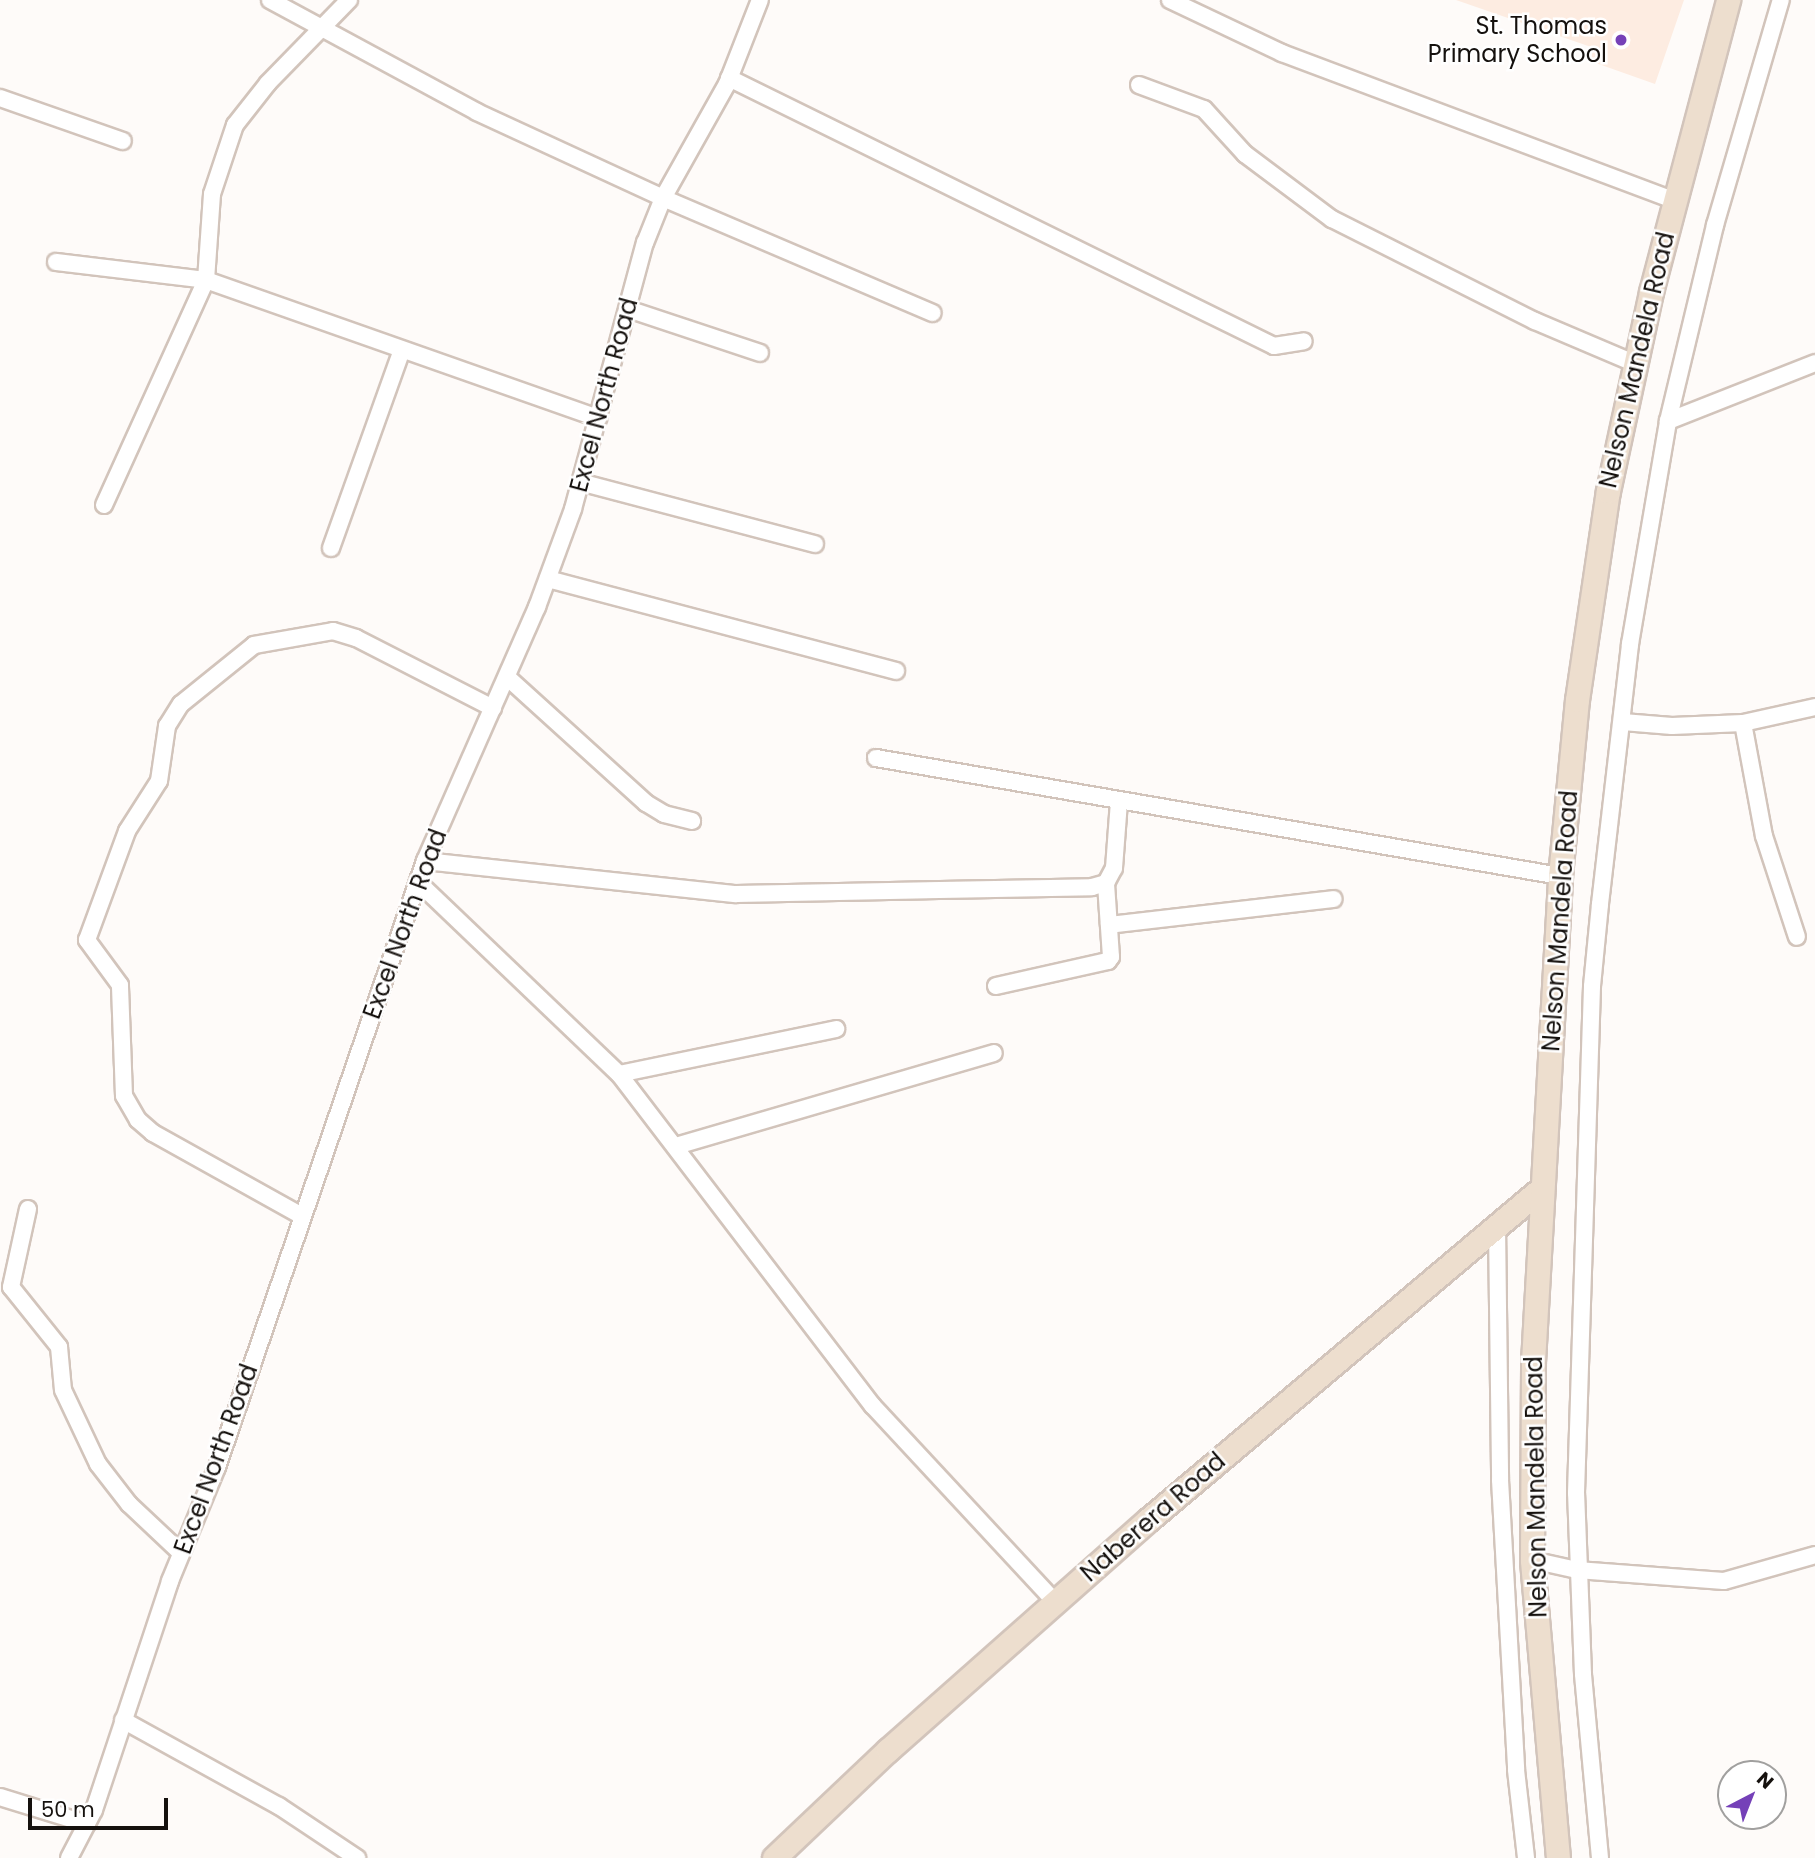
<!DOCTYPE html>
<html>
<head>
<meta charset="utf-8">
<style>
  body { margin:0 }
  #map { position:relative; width:1815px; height:1858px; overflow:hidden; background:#fefbf9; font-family:Poppins,sans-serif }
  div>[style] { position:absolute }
  .built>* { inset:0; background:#fdece1 }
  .roads { filter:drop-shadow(2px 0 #d2c4bb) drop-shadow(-2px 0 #d2c4bb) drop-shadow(0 2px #d2c4bb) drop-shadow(0 -2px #d2c4bb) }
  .street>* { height:16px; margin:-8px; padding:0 8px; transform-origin:8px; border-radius:8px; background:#fff }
  .secondary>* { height:23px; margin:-11.5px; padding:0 11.5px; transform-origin:11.5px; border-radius:11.5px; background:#eddece }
  .dots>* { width:19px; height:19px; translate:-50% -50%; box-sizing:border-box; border:4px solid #fff; border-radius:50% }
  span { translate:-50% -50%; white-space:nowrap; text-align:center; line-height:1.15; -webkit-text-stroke:5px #fff; paint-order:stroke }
  .poi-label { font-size:24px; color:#15110e }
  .right { translate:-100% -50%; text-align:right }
  .street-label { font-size:24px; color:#15110e }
  .north { position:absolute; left:1717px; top:1760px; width:70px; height:70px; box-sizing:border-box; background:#fff; border:2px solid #a1a09f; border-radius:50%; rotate:42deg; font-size:19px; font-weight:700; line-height:28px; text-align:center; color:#15110e }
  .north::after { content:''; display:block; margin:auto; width:24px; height:32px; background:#7541b8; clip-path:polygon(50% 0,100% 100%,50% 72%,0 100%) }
  .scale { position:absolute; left:28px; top:1798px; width:140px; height:32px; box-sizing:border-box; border:4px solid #15110e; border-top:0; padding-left:9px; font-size:21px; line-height:24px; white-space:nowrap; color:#15110e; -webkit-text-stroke:5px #fff; paint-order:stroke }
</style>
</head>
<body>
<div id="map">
  <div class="built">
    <i style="clip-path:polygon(1456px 0,1684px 0,1655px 84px,1590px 61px,1594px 48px)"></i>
  </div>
  <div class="roads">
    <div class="street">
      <i style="left:270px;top:0;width:235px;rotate:28.4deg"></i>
      <i style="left:477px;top:112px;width:205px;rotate:24.8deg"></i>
      <i style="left:663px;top:198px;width:293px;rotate:23.1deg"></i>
      <i style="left:1170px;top:0;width:124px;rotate:25.3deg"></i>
      <i style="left:1282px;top:53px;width:418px;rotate:20.6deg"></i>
      <i style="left:729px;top:78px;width:607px;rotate:26.19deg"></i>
      <i style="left:1274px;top:346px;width:30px;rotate:-9deg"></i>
      <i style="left:1139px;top:85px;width:69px;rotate:20.3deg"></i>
      <i style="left:1204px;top:109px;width:61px;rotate:47.7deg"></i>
      <i style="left:1245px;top:154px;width:109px;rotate:36.8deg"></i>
      <i style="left:1332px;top:219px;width:227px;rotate:26.7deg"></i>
      <i style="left:1535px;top:321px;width:108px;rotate:23deg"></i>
      <i style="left:0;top:98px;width:130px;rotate:19.3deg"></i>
      <i style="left:56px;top:262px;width:151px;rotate:6.8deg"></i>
      <i style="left:206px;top:280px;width:416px;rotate:19.4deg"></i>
      <i style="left:628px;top:309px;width:139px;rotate:18.4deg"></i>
      <i style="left:1668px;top:421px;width:158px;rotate:-21.5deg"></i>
      <i style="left:580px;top:482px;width:243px;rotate:14.8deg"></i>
      <i style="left:104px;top:505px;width:247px;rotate:-65.6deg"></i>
      <i style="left:206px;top:280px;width:86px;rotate:-86deg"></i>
      <i style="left:212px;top:194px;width:73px;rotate:-71.6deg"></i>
      <i style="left:235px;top:125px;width:53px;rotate:-51.8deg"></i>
      <i style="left:268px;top:83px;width:116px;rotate:-45.7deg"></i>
      <i style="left:331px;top:548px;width:210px;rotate:-70.3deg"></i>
      <i style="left:548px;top:579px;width:360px;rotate:14.8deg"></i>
      <i style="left:507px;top:677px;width:188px;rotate:42.2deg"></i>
      <i style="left:646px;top:803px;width:21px;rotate:31deg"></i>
      <i style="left:664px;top:814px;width:29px;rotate:14deg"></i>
      <i style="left:1623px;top:722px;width:49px;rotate:4.7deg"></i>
      <i style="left:1672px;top:726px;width:71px;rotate:-2.4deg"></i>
      <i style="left:1743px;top:723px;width:74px;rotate:-12.5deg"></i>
      <i style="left:1743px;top:723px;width:115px;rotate:79.5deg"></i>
      <i style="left:1764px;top:836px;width:106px;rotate:71.9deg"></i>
      <i style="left:876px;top:758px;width:694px;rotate:9.79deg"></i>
      <i style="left:425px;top:861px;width:313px;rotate:6.1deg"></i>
      <i style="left:736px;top:894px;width:356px;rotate:-1.1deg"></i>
      <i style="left:1092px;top:887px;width:15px;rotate:-16deg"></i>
      <i style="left:1106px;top:883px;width:17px;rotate:-62deg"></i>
      <i style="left:1114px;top:868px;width:67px;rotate:-85.7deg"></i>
      <i style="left:418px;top:882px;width:278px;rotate:43.7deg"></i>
      <i style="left:619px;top:1074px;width:418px;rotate:52.6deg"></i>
      <i style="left:873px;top:1406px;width:269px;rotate:47.1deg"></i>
      <i style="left:1109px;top:925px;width:226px;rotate:-6.6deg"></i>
      <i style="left:996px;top:986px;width:115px;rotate:-12.6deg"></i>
      <i style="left:1108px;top:961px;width:5px;rotate:-53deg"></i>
      <i style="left:1111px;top:957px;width:74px;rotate:-93.9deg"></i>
      <i style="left:619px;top:1074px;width:222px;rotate:-11.7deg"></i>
      <i style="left:676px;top:1146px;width:331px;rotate:-16.3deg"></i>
      <i style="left:28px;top:1209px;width:80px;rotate:102.3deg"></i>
      <i style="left:11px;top:1287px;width:77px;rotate:51.3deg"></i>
      <i style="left:59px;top:1347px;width:43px;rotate:84.7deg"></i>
      <i style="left:63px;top:1390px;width:82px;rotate:64.7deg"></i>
      <i style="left:98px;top:1464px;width:51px;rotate:52.2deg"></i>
      <i style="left:129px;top:1504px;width:71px;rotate:43.3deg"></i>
      <i style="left:302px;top:1216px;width:171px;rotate:-150.9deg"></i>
      <i style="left:153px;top:1133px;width:20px;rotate:-139deg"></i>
      <i style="left:138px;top:1120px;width:28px;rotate:-120deg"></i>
      <i style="left:124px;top:1096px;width:111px;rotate:-92.1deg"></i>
      <i style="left:120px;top:985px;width:56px;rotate:-126.3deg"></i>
      <i style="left:87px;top:940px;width:116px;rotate:-69.8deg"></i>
      <i style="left:127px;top:831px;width:59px;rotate:-57.4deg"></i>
      <i style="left:159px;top:781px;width:56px;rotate:-81.7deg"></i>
      <i style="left:167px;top:726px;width:26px;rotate:-58deg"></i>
      <i style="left:181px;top:704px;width:94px;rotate:-38.9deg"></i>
      <i style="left:254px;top:645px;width:80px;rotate:-10deg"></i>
      <i style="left:333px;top:631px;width:24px;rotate:17deg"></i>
      <i style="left:356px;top:638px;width:154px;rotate:27.1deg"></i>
      <i style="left:1497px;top:1225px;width:255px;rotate:89.3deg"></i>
      <i style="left:1500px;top:1480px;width:290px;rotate:86.8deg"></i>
      <i style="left:1516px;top:1770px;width:89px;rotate:83.5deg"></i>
      <i style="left:1532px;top:1560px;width:46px;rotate:12.5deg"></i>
      <i style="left:1577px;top:1570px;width:147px;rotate:4.3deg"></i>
      <i style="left:1724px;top:1581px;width:95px;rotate:-15.9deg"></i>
      <i style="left:123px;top:1720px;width:178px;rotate:28.9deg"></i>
      <i style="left:279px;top:1806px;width:94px;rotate:33.7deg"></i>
      <i style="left:0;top:1797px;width:91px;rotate:17.2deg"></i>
      <i style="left:69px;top:1858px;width:54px;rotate:-62.5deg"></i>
      <i style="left:94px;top:1810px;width:241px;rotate:-71.6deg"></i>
      <i style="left:170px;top:1581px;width:123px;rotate:-67.6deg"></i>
      <i style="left:217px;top:1467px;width:641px;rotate:-71.06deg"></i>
      <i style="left:425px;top:861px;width:278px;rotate:-66.2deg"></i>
      <i style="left:537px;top:607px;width:104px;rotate:-69.8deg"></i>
      <i style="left:573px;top:509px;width:276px;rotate:-74.9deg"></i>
      <i style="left:645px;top:243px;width:48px;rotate:-68.2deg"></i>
      <i style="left:663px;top:198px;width:131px;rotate:-60.7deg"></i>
      <i style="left:727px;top:84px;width:90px;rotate:-68.6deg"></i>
      <i style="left:1600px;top:1858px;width:185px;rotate:-95.3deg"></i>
      <i style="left:1583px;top:1674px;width:181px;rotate:-92.2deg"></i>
      <i style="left:1576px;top:1493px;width:507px;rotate:-88.19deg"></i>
      <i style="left:1592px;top:986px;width:82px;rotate:-84.4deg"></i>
      <i style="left:1600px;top:904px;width:262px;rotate:-83.4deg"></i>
      <i style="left:1630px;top:644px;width:226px;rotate:-80.3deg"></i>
      <i style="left:1668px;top:421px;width:202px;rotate:-76.5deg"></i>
      <i style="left:1715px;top:225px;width:234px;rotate:-73.7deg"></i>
    </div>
    <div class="secondary">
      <i style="left:774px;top:1858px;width:157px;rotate:-43.5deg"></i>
      <i style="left:888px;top:1750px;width:347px;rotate:-41.5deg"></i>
      <i style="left:1148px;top:1520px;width:515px;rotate:-40.12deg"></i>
      <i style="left:1558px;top:1858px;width:299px;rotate:-95deg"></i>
      <i style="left:1532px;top:1560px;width:198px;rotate:-89.7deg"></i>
      <i style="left:1533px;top:1362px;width:487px;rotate:-86.8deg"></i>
      <i style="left:1560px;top:876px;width:177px;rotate:-84.5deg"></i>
      <i style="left:1577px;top:700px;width:211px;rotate:-81.6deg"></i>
      <i style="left:1608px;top:491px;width:204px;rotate:-77.8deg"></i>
      <i style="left:1651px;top:292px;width:302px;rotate:-75.2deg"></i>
    </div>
  </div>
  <div class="dots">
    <i style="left:1621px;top:40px;background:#7541b8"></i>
  </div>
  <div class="poi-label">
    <span class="right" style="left:1607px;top:40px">St. Thomas<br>Primary School</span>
  </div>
  <div class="street-label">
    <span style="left:1637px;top:360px;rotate:-77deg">Nelson Mandela Road</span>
    <span style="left:604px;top:395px;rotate:-75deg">Excel North Road</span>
    <span style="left:1560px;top:921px;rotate:-86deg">Nelson Mandela Road</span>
    <span style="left:405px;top:924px;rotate:-70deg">Excel North Road</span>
    <span style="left:216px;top:1459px;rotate:-70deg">Excel North Road</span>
    <span style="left:1536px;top:1487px;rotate:-91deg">Nelson Mandela Road</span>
    <span style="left:1153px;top:1517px;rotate:-41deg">Naberera Road</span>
  </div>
  <div class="north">N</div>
  <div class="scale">50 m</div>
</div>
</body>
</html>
